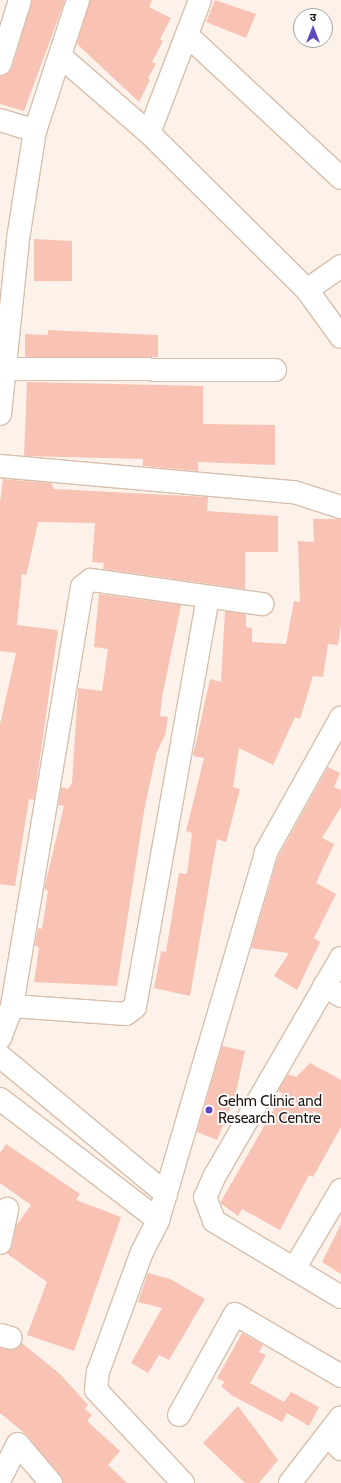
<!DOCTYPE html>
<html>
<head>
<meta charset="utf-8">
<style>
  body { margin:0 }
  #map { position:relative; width:341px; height:1483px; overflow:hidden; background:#fcf2ea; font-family:Cabin,"Noto Sans Devanagari",sans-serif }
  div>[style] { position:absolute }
  .building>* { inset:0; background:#f8c2b5 }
  .roads { filter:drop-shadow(1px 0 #d7bfac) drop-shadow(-1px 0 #d7bfac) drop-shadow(0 1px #d7bfac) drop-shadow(0 -1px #d7bfac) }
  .minor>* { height:22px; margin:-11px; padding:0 11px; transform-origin:11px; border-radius:11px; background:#fff }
  .dots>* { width:11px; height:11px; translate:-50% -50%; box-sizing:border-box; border:2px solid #fff; border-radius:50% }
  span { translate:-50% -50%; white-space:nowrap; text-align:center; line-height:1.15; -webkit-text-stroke:3.5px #fff; paint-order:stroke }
  .poi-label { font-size:15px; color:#201711 }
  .left { translate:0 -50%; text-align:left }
  .north { position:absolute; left:293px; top:8px; width:40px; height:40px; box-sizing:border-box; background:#fff; border:1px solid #a6a2a0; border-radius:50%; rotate:0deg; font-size:11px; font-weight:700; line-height:16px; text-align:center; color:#201711 }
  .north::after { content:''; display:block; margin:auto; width:14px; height:18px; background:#5d46be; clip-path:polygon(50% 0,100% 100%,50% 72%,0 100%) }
</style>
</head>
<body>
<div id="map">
  <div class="building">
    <i style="clip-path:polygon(32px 0,65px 0,24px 111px,0 104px,0 76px,12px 68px)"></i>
    <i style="clip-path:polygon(90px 0,152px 0,149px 7px,171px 18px,160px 39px,163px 41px,152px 62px,156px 64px,148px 78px,150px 80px,139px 102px,77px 44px)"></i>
    <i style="clip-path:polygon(215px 0,256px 14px,246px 38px,206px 22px)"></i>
    <i style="clip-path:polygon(34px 239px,72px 241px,72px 281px,34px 281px)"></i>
    <i style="clip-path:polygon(48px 330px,158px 335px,158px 357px,25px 357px,25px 334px,48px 335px)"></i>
    <i style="clip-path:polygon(27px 382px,203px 386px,203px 424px,275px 425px,275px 465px,198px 462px,198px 471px,143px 466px,143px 459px,24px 456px)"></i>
    <i style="clip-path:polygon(3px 479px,51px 483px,54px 489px,208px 497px,207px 511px,278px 516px,278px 552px,245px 552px,245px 589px,103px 569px,104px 563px,92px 562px,95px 523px,38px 522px,28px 568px,26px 575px,22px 574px,17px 625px,58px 630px,34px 800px,29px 799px,15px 886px,0 884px,0 724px,16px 653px,0 651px,0 502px)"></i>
    <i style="clip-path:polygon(313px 519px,341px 519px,341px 625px,338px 645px,328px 644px,323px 677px,313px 676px,300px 719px,295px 717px,273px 765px,239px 748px,233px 787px,240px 789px,226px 842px,217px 839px,190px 996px,154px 988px,161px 951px,166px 952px,179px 873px,187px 874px,192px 833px,186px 831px,204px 758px,193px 756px,210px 679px,221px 682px,225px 611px,246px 614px,246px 627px,252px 628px,252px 642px,286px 644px,294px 601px,300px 602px,298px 541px,314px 542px)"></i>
    <i style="clip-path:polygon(99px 594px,181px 605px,162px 697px,160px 716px,168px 717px,165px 735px,156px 754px,144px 811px,117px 986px,34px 982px,39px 948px,35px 945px,38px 928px,42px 929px,48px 891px,44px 889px,64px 806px,58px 805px,61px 787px,68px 789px,72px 783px,78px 688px,102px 691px,108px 649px,94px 647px)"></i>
    <i style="clip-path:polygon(328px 767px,340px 773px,334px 787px,341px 790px,341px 807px,322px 838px,334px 844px,316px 883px,336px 894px,314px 938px,320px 942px,297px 990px,274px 976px,289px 953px,251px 948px,278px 857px)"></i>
    <i style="clip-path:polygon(222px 1046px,245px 1051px,235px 1096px,217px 1140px,197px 1132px)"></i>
    <i style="clip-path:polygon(310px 1063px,341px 1080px,341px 1127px,313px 1177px,309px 1175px,280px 1230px,242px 1209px,238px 1216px,220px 1203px,283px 1093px,278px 1091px,288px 1074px,296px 1077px)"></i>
    <i style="clip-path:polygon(6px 1144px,80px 1194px,76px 1200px,121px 1217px,74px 1351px,27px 1335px,47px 1282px,6px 1253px,12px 1246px,16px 1226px,31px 1205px,0 1183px,0 1153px)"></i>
    <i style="clip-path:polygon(341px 1224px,341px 1274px,322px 1262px)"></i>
    <i style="clip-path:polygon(148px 1273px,170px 1279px,205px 1299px,169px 1360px,159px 1355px,148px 1373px,131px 1363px,162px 1308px,138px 1302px)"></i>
    <i style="clip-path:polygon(242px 1333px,263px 1345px,259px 1352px,266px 1355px,250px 1383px,284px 1402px,291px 1392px,319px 1407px,309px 1426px,287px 1413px,282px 1422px,231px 1395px,221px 1386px,225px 1382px,217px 1378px)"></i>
    <i style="clip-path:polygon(22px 1343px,60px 1374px,88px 1405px,85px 1409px,92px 1415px,87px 1421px,120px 1451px,108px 1465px,127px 1483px,63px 1483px,28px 1436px,0 1413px,0 1348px,14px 1350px)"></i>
    <i style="clip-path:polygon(238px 1406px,278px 1460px,259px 1483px,245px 1483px,203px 1443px)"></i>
  </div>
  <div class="roads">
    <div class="minor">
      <i style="left:187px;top:35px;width:210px;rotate:42.9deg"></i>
      <i style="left:60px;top:56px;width:118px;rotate:40.9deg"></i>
      <i style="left:149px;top:133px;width:223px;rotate:44.8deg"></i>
      <i style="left:0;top:64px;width:67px;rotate:-72.6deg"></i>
      <i style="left:0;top:120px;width:37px;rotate:17deg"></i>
      <i style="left:149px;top:133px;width:142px;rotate:-69deg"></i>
      <i style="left:341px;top:266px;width:42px;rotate:144.8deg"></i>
      <i style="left:307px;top:290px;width:58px;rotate:54.1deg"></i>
      <i style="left:5px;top:369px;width:270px;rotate:0.2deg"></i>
      <i style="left:0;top:414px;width:176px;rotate:-84.1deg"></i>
      <i style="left:18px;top:239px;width:109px;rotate:-81.1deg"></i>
      <i style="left:35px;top:131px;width:138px;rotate:-71.8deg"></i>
      <i style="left:0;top:466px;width:295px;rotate:5.1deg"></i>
      <i style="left:294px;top:492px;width:49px;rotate:17.7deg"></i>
      <i style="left:341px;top:958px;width:251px;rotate:120.1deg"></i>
      <i style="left:215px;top:1175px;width:24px;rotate:114deg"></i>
      <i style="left:205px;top:1197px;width:26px;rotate:69deg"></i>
      <i style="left:214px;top:1221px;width:148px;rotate:30.9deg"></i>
      <i style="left:324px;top:986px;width:20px;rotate:30deg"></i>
      <i style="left:12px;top:1006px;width:114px;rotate:4deg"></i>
      <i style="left:126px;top:1014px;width:11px;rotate:-38deg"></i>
      <i style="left:135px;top:1007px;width:414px;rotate:-79.9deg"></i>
      <i style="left:0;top:1038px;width:34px;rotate:-69deg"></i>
      <i style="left:12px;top:1006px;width:425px;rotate:-80.5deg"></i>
      <i style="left:82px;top:587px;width:11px;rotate:-38deg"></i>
      <i style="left:91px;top:580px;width:173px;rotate:8deg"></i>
      <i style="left:0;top:1056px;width:216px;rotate:39.7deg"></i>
      <i style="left:0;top:1099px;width:199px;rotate:37.4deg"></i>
      <i style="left:0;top:1243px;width:35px;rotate:-78deg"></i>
      <i style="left:294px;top:1269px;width:92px;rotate:-59.3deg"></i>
      <i style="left:0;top:1335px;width:11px;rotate:15deg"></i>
      <i style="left:179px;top:1415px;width:115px;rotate:-61deg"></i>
      <i style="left:235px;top:1314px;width:123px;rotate:30.3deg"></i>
      <i style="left:327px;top:1435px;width:20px;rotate:45deg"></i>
      <i style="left:0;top:1479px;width:39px;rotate:-63deg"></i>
      <i style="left:18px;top:1444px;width:51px;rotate:49.8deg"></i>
      <i style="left:183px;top:1483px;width:127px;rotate:-133.1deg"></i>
      <i style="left:96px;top:1390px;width:18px;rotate:-84deg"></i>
      <i style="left:98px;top:1372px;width:128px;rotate:-69.9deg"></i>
      <i style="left:142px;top:1252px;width:36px;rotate:-63deg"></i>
      <i style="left:158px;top:1220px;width:384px;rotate:-73.6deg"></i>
      <i style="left:266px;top:852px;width:154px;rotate:-60.8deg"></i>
      <i style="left:290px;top:1483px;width:83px;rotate:-52.3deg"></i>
    </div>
  </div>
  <div class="dots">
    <i style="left:209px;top:1110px;background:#5d46be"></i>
  </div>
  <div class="poi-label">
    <span class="left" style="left:218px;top:1110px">Gehm Clinic and<br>Research Centre</span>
  </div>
  <div class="north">उ</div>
</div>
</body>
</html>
